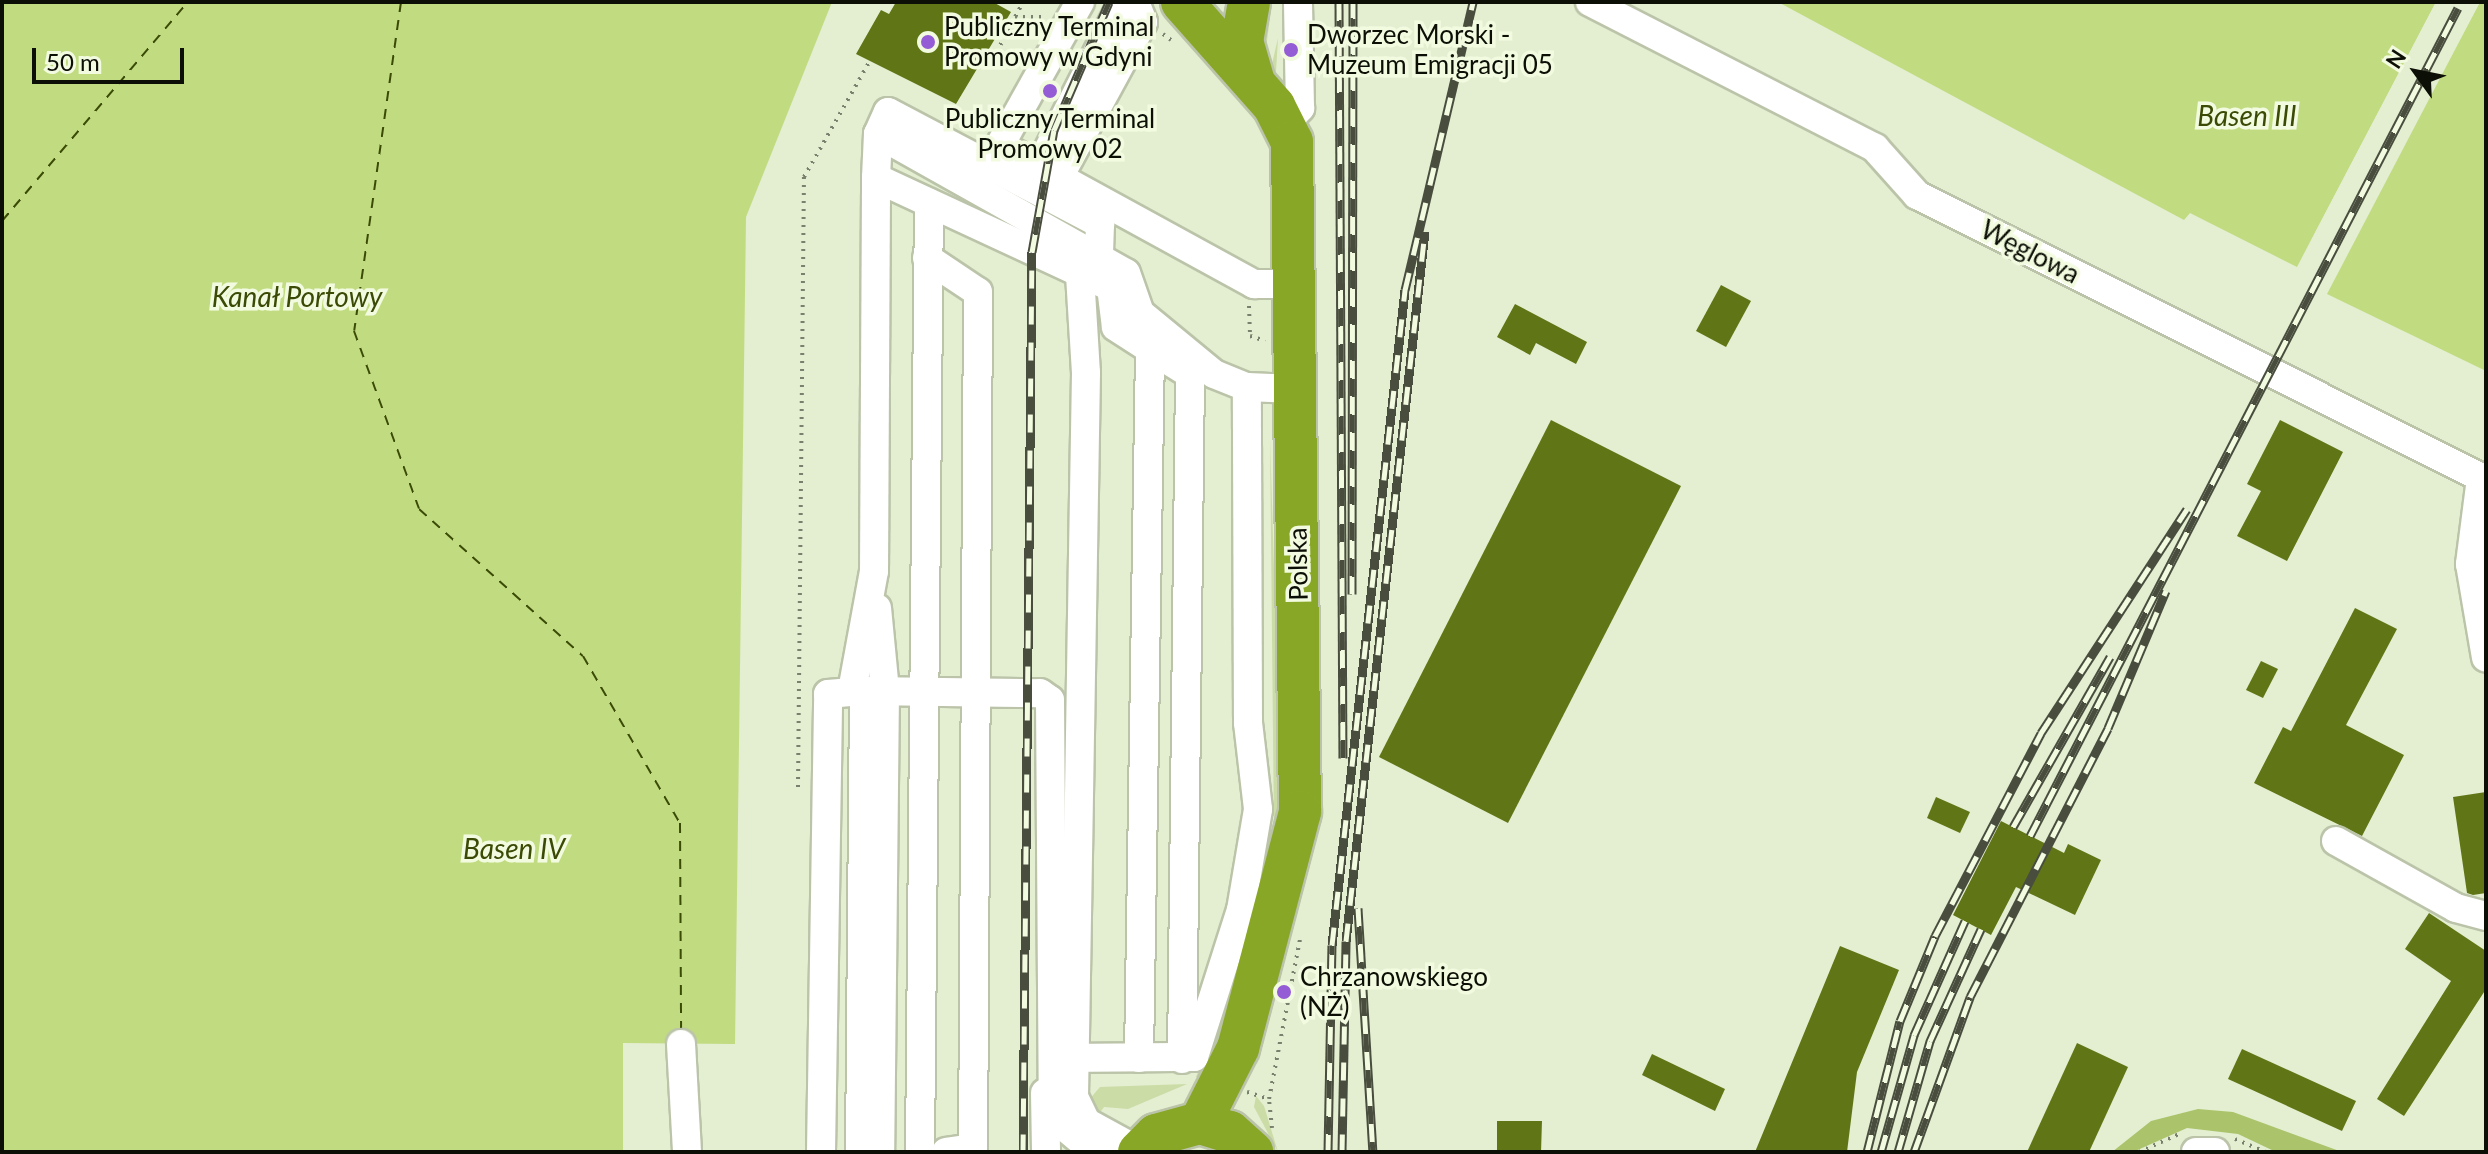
<!DOCTYPE html>
<html>
<head>
<meta charset="utf-8">
<style>
  body { margin:0 }
  #map { position:relative; width:2488px; height:1154px; overflow:hidden; background:#e4eed1; font-family:Lato,sans-serif }
  div>[style] { position:absolute }
  .green>* { inset:0; background:#cbdca6 }
  .forest>* { inset:0; background:#abc46b }
  .water>* { inset:0; background:#c1db81 }
  .pier>* { inset:0; background:#e4eed1 }
  .ferry>* { height:2px; margin-top:-1px; transform-origin:0; background:repeating-linear-gradient(90deg,#3b4a05 0 10px,transparent 0 18px) }
  .building>* { inset:0; background:#607616 }
  .path>* { height:4px; margin-top:-2px; transform-origin:0; background:repeating-linear-gradient(90deg,#79806d 0 2px,transparent 0 8px) }
  .roads { filter:drop-shadow(2px 0 #bbc4a9) drop-shadow(-2px 0 #bbc4a9) drop-shadow(0 2px #bbc4a9) drop-shadow(0 -2px #bbc4a9) }
  .minor>* { height:28px; margin:-14px; padding:0 14px; transform-origin:14px; border-radius:14px; background:#fff }
  .highway>* { height:42px; margin:-21px; padding:0 21px; transform-origin:21px; border-radius:21px; background:#89a727 }
  .rail>* { height:9px; margin-top:-4.5px; transform-origin:0; background:repeating-linear-gradient(90deg,#f2fbdf 0 18px,#484d3e 0 36px); box-sizing:border-box; border-block:2px solid #484d3e }
  .dots>* { width:22px; height:22px; translate:-50% -50%; box-sizing:border-box; border:4px solid #f2fbdf; border-radius:50% }
  span { translate:-50% -50%; white-space:nowrap; text-align:center; line-height:1.15; -webkit-text-stroke:7px #f2fbdf; paint-order:stroke }
  .poi-label { font-size:26px; color:#0c0f06 }
  .left { translate:0 -50%; text-align:left }
  .street-label { font-size:26px; color:#0c0f06 }
  .water-label { font-size:28px; color:#3b4a05; font-style:italic }
  .frame { position:absolute; inset:0; border:4px solid #0c0f06; pointer-events:none }
  .north { position:absolute; left:2376px; top:32px; width:80px; height:80px; -webkit-text-stroke:6px #f2fbdf; paint-order:stroke; rotate:303deg; font-size:22px; font-weight:700; line-height:32px; text-align:center; color:#0c0f06 }
  .north::after { content:''; display:block; margin:auto; width:28px; height:36px; background:#0c0f06; clip-path:polygon(50% 0,100% 100%,50% 72%,0 100%) }
  .scale { position:absolute; left:32px; top:48px; width:152px; height:36px; box-sizing:border-box; border:4px solid #0c0f06; border-top:0; padding-left:10px; font-size:24px; line-height:28px; white-space:nowrap; color:#0c0f06; -webkit-text-stroke:6px #f2fbdf; paint-order:stroke }
</style>
</head>
<body>
<div id="map">
  <div class="green">
    <i style="clip-path:polygon(1261px 2px,1272px 2px,1264px 64px,1272px 64px,1278px 38px,1275px 88px,1251px 44px)"></i>
    <i style="clip-path:polygon(1270px 438px,1281px 797px,1274px 861px,1208px 1076px,1196px 1077px,1234px 980px,1274px 831px)"></i>
    <i style="clip-path:polygon(1187px 1084px,1128px 1109px,1104px 1107px,1095px 1119px,1088px 1101px,1100px 1087px)"></i>
    <i style="clip-path:polygon(1256px 1096px,1264px 1106px,1278px 1152px,1254px 1107px)"></i>
  </div>
  <div class="forest">
    <i style="clip-path:polygon(2198px 1109px,2233px 1112px,2342px 1152px,2276px 1152px,2238px 1134px,2187px 1128px,2133px 1152px,2112px 1152px,2151px 1121px)"></i>
  </div>
  <div class="water">
    <i style="clip-path:polygon(2px 2px,832px 2px,746px 217px,735px 1044px,623px 1043px,623px 1152px,2px 1152px)"></i>
    <i style="clip-path:polygon(1778px 2px,2436px 2px,2297px 267px,2190px 213px,2184px 220px)"></i>
    <i style="clip-path:polygon(2480px 2px,2486px 2px,2486px 371px,2327px 294px)"></i>
  </div>
  <div class="pier">
    <i style="clip-path:polygon(2436px 2px,2439px 4px,2297px 267px)"></i>
    <i style="clip-path:polygon(2476px 2px,2480px 2px,2328px 283px)"></i>
  </div>
  <div class="ferry">
    <i style="left:401px;top:2px;width:332px;rotate:98.1deg"></i>
    <i style="left:354px;top:331px;width:189px;rotate:69.9deg"></i>
    <i style="left:419px;top:509px;width:220px;rotate:41.9deg"></i>
    <i style="left:583px;top:656px;width:193px;rotate:59.9deg"></i>
    <i style="left:680px;top:823px;width:207px;rotate:89.7deg"></i>
    <i style="left:2px;top:221px;width:287px;rotate:-49.7deg"></i>
  </div>
  <div class="building">
    <i style="clip-path:polygon(896px 2px,993px 2px,1011px 12px,956px 104px,856px 54px,881px 10px,889px 14px)"></i>
    <i style="clip-path:polygon(1721px 285px,1751px 301px,1726px 347px,1696px 331px)"></i>
    <i style="clip-path:polygon(1515px 304px,1587px 342px,1576px 364px,1536px 343px,1530px 355px,1497px 337px)"></i>
    <i style="clip-path:polygon(1551px 420px,1681px 486px,1508px 823px,1379px 757px)"></i>
    <i style="clip-path:polygon(2280px 420px,2343px 452px,2287px 561px,2237px 536px,2261px 491px,2247px 484px)"></i>
    <i style="clip-path:polygon(2355px 608px,2397px 629px,2346px 725px,2404px 755px,2362px 836px,2254px 783px,2283px 727px,2291px 731px)"></i>
    <i style="clip-path:polygon(2261px 661px,2278px 669px,2263px 698px,2246px 690px)"></i>
    <i style="clip-path:polygon(2486px 792px,2486px 893px,2473px 895px,2467px 893px,2453px 797px)"></i>
    <i style="clip-path:polygon(1936px 797px,1970px 812px,1960px 833px,1927px 818px)"></i>
    <i style="clip-path:polygon(2001px 821px,2064px 853px,2068px 844px,2101px 860px,2075px 915px,2016px 887px,1991px 935px,1953px 915px)"></i>
    <i style="clip-path:polygon(2429px 913px,2486px 951px,2486px 989px,2404px 1116px,2377px 1099px,2451px 981px,2405px 949px)"></i>
    <i style="clip-path:polygon(1840px 946px,1899px 970px,1857px 1072px,1847px 1152px,1755px 1152px)"></i>
    <i style="clip-path:polygon(2077px 1043px,2128px 1067px,2089px 1152px,2027px 1152px)"></i>
    <i style="clip-path:polygon(2242px 1049px,2356px 1101px,2342px 1131px,2228px 1079px)"></i>
    <i style="clip-path:polygon(1652px 1054px,1725px 1089px,1715px 1111px,1642px 1075px)"></i>
    <i style="clip-path:polygon(1497px 1121px,1542px 1121px,1541px 1152px,1497px 1152px)"></i>
  </div>
  <div class="path">
    <i style="left:1015px;top:17px;width:29px"></i>
    <i style="left:1163px;top:34px;width:10px;rotate:37deg"></i>
    <i style="left:993px;top:59px;width:64px;rotate:-62.2deg"></i>
    <i style="left:1249px;top:306px;width:30px;rotate:88deg"></i>
    <i style="left:1250px;top:336px;width:16px;rotate:18deg"></i>
    <i style="left:798px;top:787px;width:610px;rotate:-89.44deg"></i>
    <i style="left:804px;top:177px;width:133px;rotate:-60.4deg"></i>
    <i style="left:1247px;top:1092px;width:23px;rotate:18deg"></i>
    <i style="left:1272px;top:1128px;width:29px;rotate:-96deg"></i>
    <i style="left:1269px;top:1099px;width:162px;rotate:-79deg"></i>
    <i style="left:2235px;top:1139px;width:34px;rotate:23deg"></i>
    <i style="left:2139px;top:1152px;width:44px;rotate:-24.2deg"></i>
  </div>
  <div class="roads">
    <div class="minor">
      <i style="left:1080px;top:2px;width:164px;rotate:119.2deg"></i>
      <i style="left:1000px;top:145px;width:290px;rotate:28.7deg"></i>
      <i style="left:1254px;top:284px;width:40px"></i>
      <i style="left:1590px;top:2px;width:320px;rotate:27.1deg"></i>
      <i style="left:1875px;top:148px;width:63px;rotate:48.2deg"></i>
      <i style="left:1917px;top:195px;width:636px;rotate:26.61deg"></i>
      <i style="left:1286px;top:123px;width:21px;rotate:-47deg"></i>
      <i style="left:1300px;top:108px;width:106px;rotate:-91.1deg"></i>
      <i style="left:878px;top:134px;width:24px;rotate:-66deg"></i>
      <i style="left:888px;top:112px;width:240px;rotate:27.8deg"></i>
      <i style="left:1100px;top:224px;width:30px;rotate:92deg"></i>
      <i style="left:1099px;top:254px;width:28px;rotate:132deg"></i>
      <i style="left:1080px;top:275px;width:98px;rotate:86.5deg"></i>
      <i style="left:1086px;top:373px;width:724px;rotate:90.95deg"></i>
      <i style="left:1074px;top:1097px;width:28px;rotate:64deg"></i>
      <i style="left:1086px;top:1122px;width:60px;rotate:28.7deg"></i>
      <i style="left:1040px;top:166px;width:184px;rotate:-63.2deg"></i>
      <i style="left:1059px;top:177px;width:176px;rotate:-61.5deg"></i>
      <i style="left:1143px;top:22px;width:22px;rotate:-112deg"></i>
      <i style="left:876px;top:178px;width:44px;rotate:-87.4deg"></i>
      <i style="left:878px;top:134px;width:284px;rotate:29.3deg"></i>
      <i style="left:1126px;top:273px;width:42px;rotate:70.7deg"></i>
      <i style="left:1140px;top:313px;width:96px;rotate:39.5deg"></i>
      <i style="left:1214px;top:374px;width:35px;rotate:22deg"></i>
      <i style="left:1247px;top:387px;width:48px;rotate:2.4deg"></i>
      <i style="left:927px;top:258px;width:61px;rotate:33.7deg"></i>
      <i style="left:978px;top:292px;width:856px;rotate:90.33deg"></i>
      <i style="left:973px;top:1148px;width:27px;rotate:172deg"></i>
      <i style="left:1150px;top:349px;width:47px;rotate:32deg"></i>
      <i style="left:1190px;top:374px;width:685px;rotate:90.67deg"></i>
      <i style="left:2481px;top:478px;width:87px;rotate:97.3deg"></i>
      <i style="left:2470px;top:564px;width:95px;rotate:80.3deg"></i>
      <i style="left:877px;top:608px;width:83px;rotate:84.5deg"></i>
      <i style="left:885px;top:691px;width:461px;rotate:90.6deg"></i>
      <i style="left:852px;top:691px;width:122px;rotate:-79.6deg"></i>
      <i style="left:874px;top:571px;width:393px;rotate:-89.7deg"></i>
      <i style="left:876px;top:178px;width:259px;rotate:24.9deg"></i>
      <i style="left:1111px;top:287px;width:40px;rotate:82.9deg"></i>
      <i style="left:1116px;top:327px;width:40px;rotate:32.9deg"></i>
      <i style="left:1150px;top:349px;width:709px;rotate:90.89deg"></i>
      <i style="left:2336px;top:841px;width:137px;rotate:29.2deg"></i>
      <i style="left:2456px;top:908px;width:31px;rotate:15deg"></i>
      <i style="left:681px;top:1044px;width:108px;rotate:86.8deg"></i>
      <i style="left:1076px;top:1058px;width:118px;rotate:-0.5deg"></i>
      <i style="left:1194px;top:1057px;width:154px;rotate:-72.3deg"></i>
      <i style="left:1241px;top:910px;width:102px;rotate:-80.4deg"></i>
      <i style="left:1258px;top:809px;width:87px;rotate:-96.6deg"></i>
      <i style="left:1248px;top:723px;width:336px;rotate:-90.2deg"></i>
      <i style="left:1045px;top:1093px;width:59px;rotate:89deg"></i>
      <i style="left:821px;top:1152px;width:458px;rotate:-89.1deg"></i>
      <i style="left:828px;top:694px;width:36px;rotate:-5deg"></i>
      <i style="left:864px;top:691px;width:176px;rotate:0.7deg"></i>
      <i style="left:1040px;top:693px;width:12px;rotate:35deg"></i>
      <i style="left:1050px;top:700px;width:388px;rotate:89.6deg"></i>
      <i style="left:1053px;top:1088px;width:42px;rotate:72deg"></i>
      <i style="left:1066px;top:1128px;width:38px;rotate:40deg"></i>
      <i style="left:860px;top:1152px;width:461px;rotate:-89.5deg"></i>
      <i style="left:920px;top:1152px;width:949px;rotate:-89.46deg"></i>
      <i style="left:2196px;top:1152px;width:19px"></i>
    </div>
    <div class="highway">
      <i style="left:1182px;top:2px;width:139px;rotate:48.5deg"></i>
      <i style="left:1274px;top:106px;width:40px;rotate:63.4deg"></i>
      <i style="left:1292px;top:142px;width:670px;rotate:89.32deg"></i>
      <i style="left:1300px;top:812px;width:244px;rotate:104.7deg"></i>
      <i style="left:1238px;top:1048px;width:84px;rotate:116.9deg"></i>
      <i style="left:1249px;top:2px;width:40px;rotate:100deg"></i>
      <i style="left:1242px;top:41px;width:43px;rotate:73.7deg"></i>
      <i style="left:1139px;top:1152px;width:24px;rotate:-45deg"></i>
      <i style="left:1156px;top:1135px;width:46px;rotate:-15.3deg"></i>
      <i style="left:1200px;top:1123px;width:31px;rotate:17deg"></i>
      <i style="left:1230px;top:1132px;width:30px;rotate:42deg"></i>
    </div>
  </div>
  <div class="rail">
    <i style="left:1339px;top:2px;width:756px;rotate:89.7deg"></i>
    <i style="left:1352px;top:594px;width:592px;rotate:-89.9deg"></i>
    <i style="left:2013px;top:827px;width:196px;rotate:-60.3deg"></i>
    <i style="left:2030px;top:836px;width:932px;rotate:-62.67deg"></i>
    <i style="left:1358px;top:908px;width:244px;rotate:86.5deg"></i>
    <i style="left:1023px;top:1152px;width:900px;rotate:-89.43deg"></i>
    <i style="left:1032px;top:252px;width:124px;rotate:-79.8deg"></i>
    <i style="left:1054px;top:130px;width:139px;rotate:-66.7deg"></i>
    <i style="left:1328px;top:1152px;width:207px;rotate:-88.9deg"></i>
    <i style="left:1332px;top:945px;width:659px;rotate:-83.64deg"></i>
    <i style="left:1405px;top:290px;width:296px;rotate:-76.7deg"></i>
    <i style="left:1342px;top:1152px;width:211px;rotate:-88.9deg"></i>
    <i style="left:1346px;top:941px;width:714px;rotate:-83.65deg"></i>
    <i style="left:1867px;top:1152px;width:135px;rotate:-75.9deg"></i>
    <i style="left:1900px;top:1021px;width:92px;rotate:-67.6deg"></i>
    <i style="left:1935px;top:936px;width:229px;rotate:-62.4deg"></i>
    <i style="left:2041px;top:733px;width:267px;rotate:-56.9deg"></i>
    <i style="left:1881px;top:1152px;width:122px;rotate:-74.2deg"></i>
    <i style="left:1914px;top:1035px;width:125px;rotate:-65.9deg"></i>
    <i style="left:1898px;top:1152px;width:116px;rotate:-73.9deg"></i>
    <i style="left:1930px;top:1041px;width:123px;rotate:-65.5deg"></i>
    <i style="left:1914px;top:1152px;width:165px;rotate:-70.1deg"></i>
    <i style="left:1970px;top:997px;width:302px;rotate:-62.8deg"></i>
    <i style="left:2108px;top:728px;width:149px;rotate:-67.1deg"></i>
  </div>
  <div class="dots">
    <i style="left:928px;top:42px;background:#945dd6"></i>
    <i style="left:1291px;top:50px;background:#945dd6"></i>
    <i style="left:1050px;top:91px;background:#945dd6"></i>
    <i style="left:1284px;top:992px;background:#945dd6"></i>
  </div>
  <div class="poi-label">
    <span class="left" style="left:944px;top:42px">Publiczny Terminal<br>Promowy w Gdyni</span>
    <span class="left" style="left:1307px;top:50px">Dworzec Morski -<br>Muzeum Emigracji 05</span>
    <span style="left:1050px;top:134px">Publiczny Terminal<br>Promowy 02</span>
    <span class="left" style="left:1300px;top:992px">Chrzanowskiego<br>(NŻ)</span>
  </div>
  <div class="street-label">
    <span style="left:2030px;top:252px;rotate:27deg">Węglowa</span>
    <span style="left:1298px;top:564px;rotate:-91deg">Polska</span>
  </div>
  <div class="water-label">
    <span style="left:2247px;top:115px">Basen III</span>
    <span style="left:297px;top:296px">Kanał Portowy</span>
    <span style="left:514px;top:848px">Basen IV</span>
  </div>
  <div class="frame"></div>
  <div class="north">N</div>
  <div class="scale">50 m</div>
</div>
</body>
</html>
